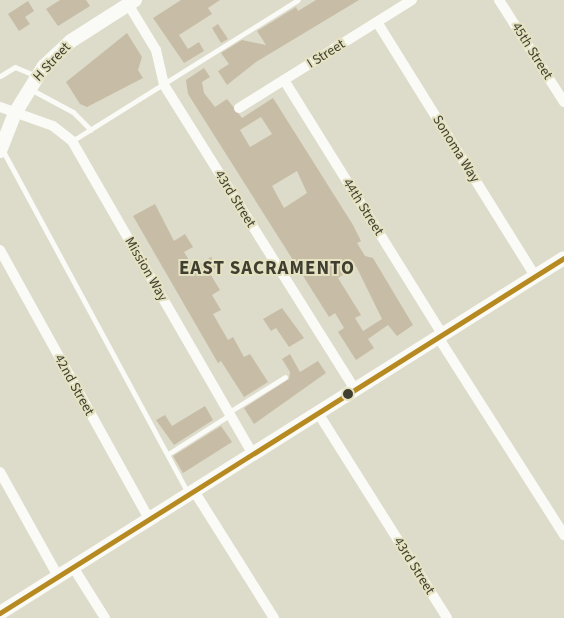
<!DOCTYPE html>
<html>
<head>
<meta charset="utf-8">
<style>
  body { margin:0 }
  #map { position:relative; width:564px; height:618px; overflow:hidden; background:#dddbc9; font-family:"Source Sans 3",sans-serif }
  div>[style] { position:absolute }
  .building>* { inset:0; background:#c7bda7 }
  .lane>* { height:5px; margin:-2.5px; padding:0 2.5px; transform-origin:2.5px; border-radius:2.5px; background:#fafaf7 }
  .street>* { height:10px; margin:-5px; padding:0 5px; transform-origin:5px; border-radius:5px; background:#fafaf7 }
  .secondary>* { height:14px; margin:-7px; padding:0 7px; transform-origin:7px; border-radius:7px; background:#fafaf7 }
  .bus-1>* { height:5px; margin:-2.5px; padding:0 2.5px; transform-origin:2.5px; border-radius:2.5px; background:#b68a21 }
  .dots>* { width:14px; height:14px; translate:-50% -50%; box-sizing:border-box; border:2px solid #e5e2c1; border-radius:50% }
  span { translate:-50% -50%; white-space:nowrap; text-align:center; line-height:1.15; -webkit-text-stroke:4px #e5e2c1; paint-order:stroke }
  .street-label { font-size:14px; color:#3f3e30 }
  .district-label { font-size:19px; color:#3f3e30; font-weight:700; letter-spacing:1px }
</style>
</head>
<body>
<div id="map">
  <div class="building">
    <i style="clip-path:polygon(60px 0,86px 0,90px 6px,58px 26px,46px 9px)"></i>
    <i style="clip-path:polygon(181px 0,220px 0,208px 8px,212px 14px,179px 35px,188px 49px,199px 42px,204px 51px,184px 63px,153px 18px)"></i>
    <i style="clip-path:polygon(316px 0,359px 0,256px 62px,227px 85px,218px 71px,229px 64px,221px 53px,242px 40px,266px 45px,257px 31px,296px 7px,298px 11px)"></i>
    <i style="clip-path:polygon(28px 1px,34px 11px,25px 17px,30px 24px,19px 31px,8px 14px)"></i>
    <i style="clip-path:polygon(218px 24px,228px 39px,221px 43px,212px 28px)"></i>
    <i style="clip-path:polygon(127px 33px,142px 57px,138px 70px,143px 78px,87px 107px,80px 104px,66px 82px)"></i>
    <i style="clip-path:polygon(evenodd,204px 68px,210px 77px,202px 82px,204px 93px,215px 107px,227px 99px,242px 118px,273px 98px,353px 225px,361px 241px,357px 243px,365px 256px,373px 258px,413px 325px,397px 336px,388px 325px,368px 339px,374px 348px,356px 360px,338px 332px,344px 328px,335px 313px,329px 317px,188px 94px,186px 80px,204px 68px,261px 117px,272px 134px,250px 147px,240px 130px,261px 117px,204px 68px,297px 171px,307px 193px,284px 208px,272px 186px,297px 171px,204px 68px,356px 266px,382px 319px,363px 331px,355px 318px,361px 315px,338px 278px,356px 266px)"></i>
    <i style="clip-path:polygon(155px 204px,174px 241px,185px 234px,193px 247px,184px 252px,194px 268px,211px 257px,217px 267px,209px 272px,220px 290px,212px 295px,221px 310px,213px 314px,228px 340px,233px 337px,244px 357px,250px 354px,268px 382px,244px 397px,221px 361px,218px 363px,133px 216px)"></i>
    <i style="clip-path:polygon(282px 308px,304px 338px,289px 347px,276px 328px,271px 331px,263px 319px)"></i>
    <i style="clip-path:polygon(290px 354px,300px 372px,318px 361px,326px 373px,254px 424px,244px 408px,289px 379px,290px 372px,282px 359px)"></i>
    <i style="clip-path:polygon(205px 406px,213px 420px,174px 445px,156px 420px,165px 415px,172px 426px)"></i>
    <i style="clip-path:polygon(221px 426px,232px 442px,183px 473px,173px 456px)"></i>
  </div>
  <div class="lane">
    <i style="left:0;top:76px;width:17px;rotate:-31deg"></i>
    <i style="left:15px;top:67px;width:23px;rotate:23deg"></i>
    <i style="left:32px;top:90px;width:47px;rotate:28.2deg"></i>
    <i style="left:73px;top:112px;width:25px;rotate:45deg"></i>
    <i style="left:72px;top:141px;width:266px;rotate:-32deg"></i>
    <i style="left:3px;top:151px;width:389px;rotate:61.6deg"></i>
    <i style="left:229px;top:412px;width:66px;rotate:-32deg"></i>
    <i style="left:168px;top:454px;width:75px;rotate:-32.4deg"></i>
  </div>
  <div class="street">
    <i style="left:499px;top:0;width:121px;rotate:57.5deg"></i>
    <i style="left:128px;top:4px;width:54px;rotate:58.7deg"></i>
    <i style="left:156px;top:50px;width:36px;rotate:77deg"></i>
    <i style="left:164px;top:85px;width:359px;rotate:57.9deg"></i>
    <i style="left:377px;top:22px;width:299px;rotate:58.1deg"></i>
    <i style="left:284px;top:80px;width:299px;rotate:58.1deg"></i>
    <i style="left:0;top:107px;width:56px;rotate:19.7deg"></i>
    <i style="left:53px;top:126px;width:24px;rotate:38deg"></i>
    <i style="left:72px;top:141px;width:362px;rotate:60deg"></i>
    <i style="left:239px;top:108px;width:204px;rotate:-32deg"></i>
    <i style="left:0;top:250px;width:308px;rotate:61deg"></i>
    <i style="left:438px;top:337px;width:235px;rotate:57.5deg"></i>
    <i style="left:318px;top:413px;width:242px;rotate:57.8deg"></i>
    <i style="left:0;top:472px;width:119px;rotate:60.9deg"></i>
    <i style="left:194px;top:491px;width:150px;rotate:57.8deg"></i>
    <i style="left:73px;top:567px;width:60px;rotate:57.9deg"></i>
  </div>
  <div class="secondary">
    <i style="left:0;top:151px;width:41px;rotate:-68.5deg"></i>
    <i style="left:15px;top:113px;width:55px;rotate:-58.3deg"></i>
    <i style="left:44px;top:66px;width:37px;rotate:-43deg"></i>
    <i style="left:71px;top:41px;width:76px;rotate:-32.6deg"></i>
    <i style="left:0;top:613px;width:666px;rotate:-32.19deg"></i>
  </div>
  <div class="bus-1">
    <i style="left:0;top:613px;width:666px;rotate:-32.19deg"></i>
  </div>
  <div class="dots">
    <i style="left:348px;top:394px;background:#3f3e30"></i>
  </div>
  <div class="street-label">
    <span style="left:532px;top:51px;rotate:58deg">45th Street</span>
    <span style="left:326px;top:54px;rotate:-32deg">I Street</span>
    <span style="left:52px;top:62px;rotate:-47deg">H Street</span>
    <span style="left:456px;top:149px;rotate:58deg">Sonoma Way</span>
    <span style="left:235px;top:199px;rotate:58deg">43rd Street</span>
    <span style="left:363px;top:207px;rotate:58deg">44th Street</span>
    <span style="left:146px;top:269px;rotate:60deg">Mission Way</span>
    <span style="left:74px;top:385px;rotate:61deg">42nd Street</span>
    <span style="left:414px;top:566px;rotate:58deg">43rd Street</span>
  </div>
  <div class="district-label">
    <span style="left:267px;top:269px">EAST SACRAMENTO</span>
  </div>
</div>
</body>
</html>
